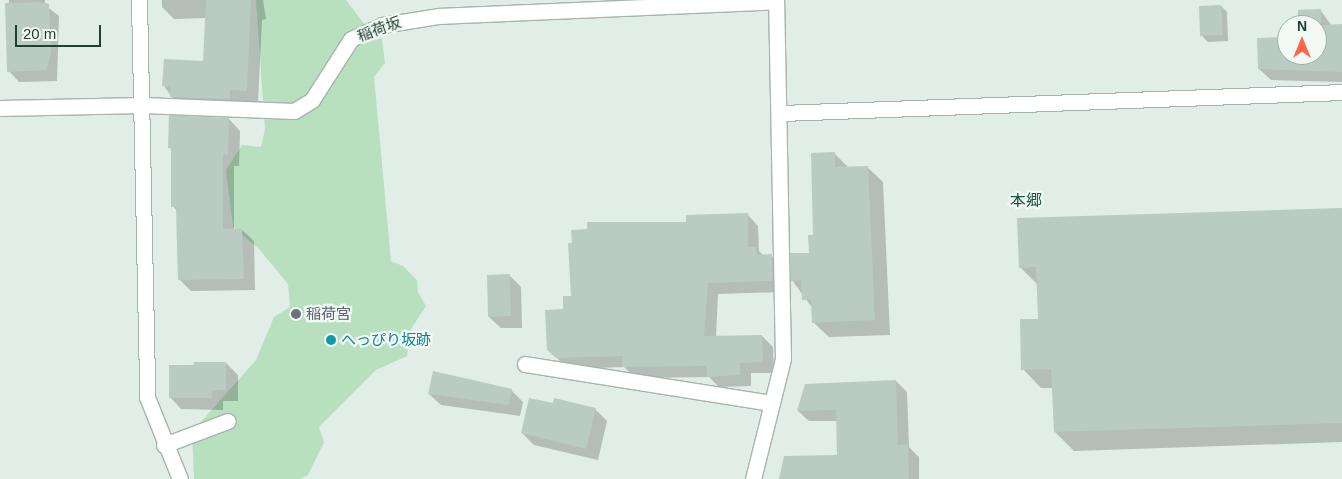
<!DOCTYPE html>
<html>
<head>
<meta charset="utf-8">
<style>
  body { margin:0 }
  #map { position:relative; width:1342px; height:479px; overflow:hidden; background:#e1ede7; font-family:Arial,"Noto Sans JP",sans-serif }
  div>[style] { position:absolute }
  .green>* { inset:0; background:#b8e0bf }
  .shadow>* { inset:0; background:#0003 }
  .building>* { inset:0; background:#b9cbc2 }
  .roads { filter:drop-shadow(1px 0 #a3b6ae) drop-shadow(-1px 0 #a3b6ae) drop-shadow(0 1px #a3b6ae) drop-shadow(0 -1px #a3b6ae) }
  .minor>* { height:15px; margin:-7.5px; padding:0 7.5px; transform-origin:7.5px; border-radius:7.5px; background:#fff }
  .dots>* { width:14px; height:14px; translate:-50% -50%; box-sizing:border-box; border:2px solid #f2f9f5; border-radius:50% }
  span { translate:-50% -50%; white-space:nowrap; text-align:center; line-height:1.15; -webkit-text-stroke:4.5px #f2f9f5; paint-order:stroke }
  .street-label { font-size:15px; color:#204034 }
  .worship-label { font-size:15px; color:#5b616d }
  .left { translate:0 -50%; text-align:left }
  .culture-label { font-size:15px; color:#0d838f }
  .neighbourhood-label { font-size:16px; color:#1a5440 }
  .north { position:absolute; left:1277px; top:15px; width:50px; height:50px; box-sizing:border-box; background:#f2f9f5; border:1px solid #9eafa8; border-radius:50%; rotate:0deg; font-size:14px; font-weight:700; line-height:20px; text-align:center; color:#204034 }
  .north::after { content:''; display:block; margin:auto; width:18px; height:22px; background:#fe694e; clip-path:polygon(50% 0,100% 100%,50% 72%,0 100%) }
  .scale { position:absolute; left:15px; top:25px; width:86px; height:22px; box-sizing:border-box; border:2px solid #204034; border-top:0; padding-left:6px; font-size:15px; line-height:18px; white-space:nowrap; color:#204034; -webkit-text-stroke:4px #f2f9f5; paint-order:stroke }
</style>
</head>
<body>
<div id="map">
  <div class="green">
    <i style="clip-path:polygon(256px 0,346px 0,368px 29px,382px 39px,385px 63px,374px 77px,391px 261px,403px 266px,417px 280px,418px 292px,426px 306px,411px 329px,407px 356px,376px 370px,319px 427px,324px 442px,308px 475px,300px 479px,194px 479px,192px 432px,256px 360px,274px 317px,290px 307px,288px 284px,259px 249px,233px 227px,226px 170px,242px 145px,261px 147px,265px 129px)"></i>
  </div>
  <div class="shadow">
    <i style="clip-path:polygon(9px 0,45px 0,45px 5px,59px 16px,57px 81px,19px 82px,9px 71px)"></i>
    <i style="clip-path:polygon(162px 0,263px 0,266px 19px,262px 20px,258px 102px,242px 101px,241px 110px,183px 108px,171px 96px,164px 86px,204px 62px,207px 18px,174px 19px,162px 7px)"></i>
    <i style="clip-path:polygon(1221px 6px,1227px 12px,1228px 41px,1208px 42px,1202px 36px)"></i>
    <i style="clip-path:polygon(1321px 11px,1332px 26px,1342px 26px,1342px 82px,1271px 80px,1259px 69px,1287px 39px,1287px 55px,1317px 55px,1317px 25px,1299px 25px)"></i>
    <i style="clip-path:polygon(229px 119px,240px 131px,239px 166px,234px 166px,234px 230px,242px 230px,254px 241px,255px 290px,191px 291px,179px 279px,177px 211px,173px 206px,173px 151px,169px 147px)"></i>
    <i style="clip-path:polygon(834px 153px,849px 168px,867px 167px,883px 182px,890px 335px,829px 337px,813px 322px,813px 309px,792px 280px,810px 254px)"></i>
    <i style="clip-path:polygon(1342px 209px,1342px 442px,1074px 451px,1055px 432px,1053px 388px,1041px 388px,1023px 369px,1039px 320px,1038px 285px,1020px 267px)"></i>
    <i style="clip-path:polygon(747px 214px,758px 226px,759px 251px,764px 256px,771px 255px,782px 267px,783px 292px,718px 294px,716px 337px,762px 336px,773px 347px,774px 373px,751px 373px,751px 386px,719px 387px,709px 377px,635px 378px,624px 367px,568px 369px,548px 349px,572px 297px,688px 223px)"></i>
    <i style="clip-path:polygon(509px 275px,521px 287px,522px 328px,501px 328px,489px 317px)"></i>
    <i style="clip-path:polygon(226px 363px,238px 375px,238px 401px,223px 401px,223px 410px,181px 409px,170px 397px,170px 366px)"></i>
    <i style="clip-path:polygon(896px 381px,907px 392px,909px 447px,919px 457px,919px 479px,780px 479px,839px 456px,838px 421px,809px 421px,798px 411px)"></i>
    <i style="clip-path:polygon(511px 390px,523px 402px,520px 416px,441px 405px,429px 394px)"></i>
    <i style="clip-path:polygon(554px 404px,595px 409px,607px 421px,598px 460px,534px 445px,522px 433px)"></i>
  </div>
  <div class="building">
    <i style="clip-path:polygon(206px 0,251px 0,247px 91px,230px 90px,230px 99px,170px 97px,170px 87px,162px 86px,164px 59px,203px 61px)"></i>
    <i style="clip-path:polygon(43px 2px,49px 4px,51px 51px,47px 70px,7px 72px,5px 3px)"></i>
    <i style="clip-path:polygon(1221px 5px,1223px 35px,1200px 36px,1199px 6px)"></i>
    <i style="clip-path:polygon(1321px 9px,1321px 25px,1342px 24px,1342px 72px,1258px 69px,1257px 38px,1287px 37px,1287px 55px,1317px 55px,1317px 25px,1298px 25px,1298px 10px)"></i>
    <i style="clip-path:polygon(169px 115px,229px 118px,228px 155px,223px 154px,223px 229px,242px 229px,244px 279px,178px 280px,176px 207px,171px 207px,171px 148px,168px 148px)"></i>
    <i style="clip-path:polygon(835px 152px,835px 167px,868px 166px,875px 320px,812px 323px,811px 299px,802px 300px,801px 280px,791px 281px,790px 253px,809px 253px,808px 235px,813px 235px,811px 153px)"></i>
    <i style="clip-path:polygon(1342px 208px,1342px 423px,1054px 432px,1051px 369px,1021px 370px,1020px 319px,1038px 319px,1036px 267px,1019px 268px,1017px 218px)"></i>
    <i style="clip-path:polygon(748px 213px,748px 247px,756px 247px,757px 255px,772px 254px,772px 281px,708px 283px,704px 336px,762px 335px,763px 362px,740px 363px,740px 375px,707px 377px,706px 366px,622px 367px,622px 356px,556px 358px,547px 350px,545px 310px,563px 309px,563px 296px,571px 296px,568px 243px,572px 243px,571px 230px,587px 229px,587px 222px,686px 222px,686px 215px)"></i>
    <i style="clip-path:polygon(510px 274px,511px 316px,488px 317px,487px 275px)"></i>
    <i style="clip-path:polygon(194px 362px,226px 362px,226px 390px,212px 390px,212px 398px,169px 398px,169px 365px,194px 365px)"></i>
    <i style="clip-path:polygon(433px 371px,512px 389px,509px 405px,428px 394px)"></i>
    <i style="clip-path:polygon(896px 380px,898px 445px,908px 444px,909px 479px,779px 479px,784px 456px,837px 455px,836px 410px,797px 411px,805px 384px)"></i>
    <i style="clip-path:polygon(529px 398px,553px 403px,554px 398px,596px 408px,586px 449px,521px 433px)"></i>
  </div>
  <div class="roads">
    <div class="minor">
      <i style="left:139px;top:0;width:397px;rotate:88.8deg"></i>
      <i style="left:147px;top:397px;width:88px;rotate:68.1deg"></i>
      <i style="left:0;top:108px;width:143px;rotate:-1.2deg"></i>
      <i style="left:143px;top:105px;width:151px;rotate:2.3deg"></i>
      <i style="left:294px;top:111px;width:21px;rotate:-31deg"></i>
      <i style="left:312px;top:100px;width:72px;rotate:-57.4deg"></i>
      <i style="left:351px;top:39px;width:34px;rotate:-24deg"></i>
      <i style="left:382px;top:25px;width:58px;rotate:-9deg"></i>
      <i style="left:439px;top:16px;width:337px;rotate:-2.5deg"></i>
      <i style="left:781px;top:113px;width:561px;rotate:-2.14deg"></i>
      <i style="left:525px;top:364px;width:250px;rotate:9deg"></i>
      <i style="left:164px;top:445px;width:68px;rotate:-20.6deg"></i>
      <i style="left:753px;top:479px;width:124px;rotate:-76deg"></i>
      <i style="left:783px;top:359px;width:359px;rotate:-91.1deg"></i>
    </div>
  </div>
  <div class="dots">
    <i style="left:296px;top:314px;background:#6b7280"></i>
    <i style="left:331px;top:340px;background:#0f9aa8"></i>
  </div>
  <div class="street-label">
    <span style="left:379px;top:29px;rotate:-20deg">稲荷坂</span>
  </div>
  <div class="worship-label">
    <span class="left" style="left:306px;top:314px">稲荷宮</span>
  </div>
  <div class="culture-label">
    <span class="left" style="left:341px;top:340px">へっぴり坂跡</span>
  </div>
  <div class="neighbourhood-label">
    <span style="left:1026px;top:201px">本郷</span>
  </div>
  <div class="north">N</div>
  <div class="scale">20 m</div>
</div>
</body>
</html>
